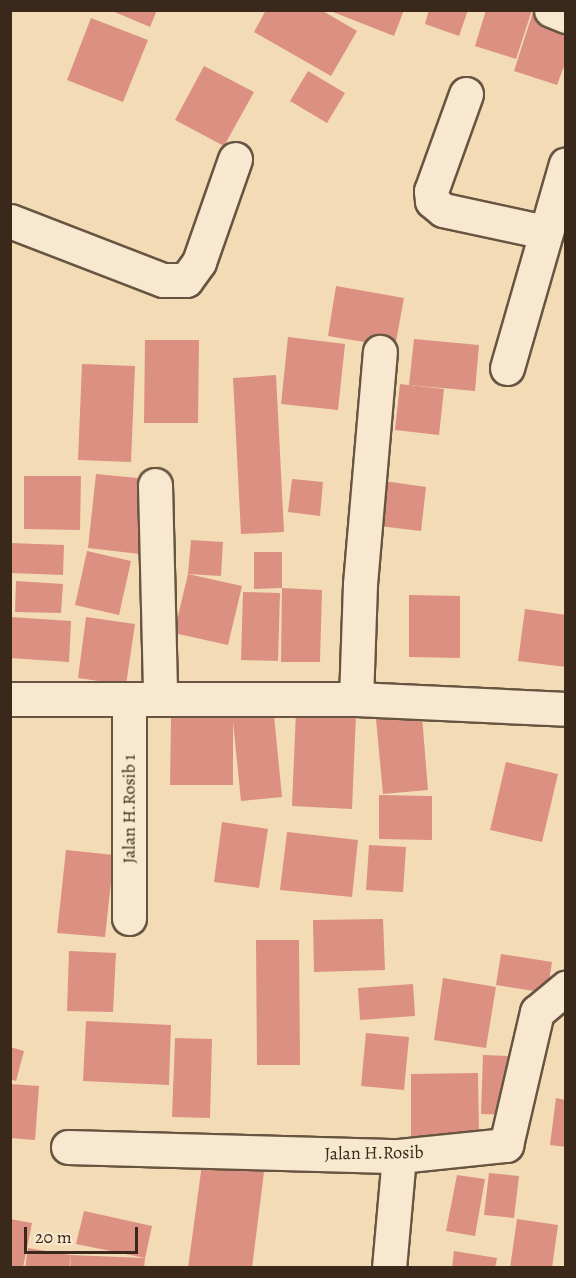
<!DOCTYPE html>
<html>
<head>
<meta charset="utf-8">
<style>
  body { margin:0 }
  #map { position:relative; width:576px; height:1278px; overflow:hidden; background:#f3dcb5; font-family:Alegreya,serif }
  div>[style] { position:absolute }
  .building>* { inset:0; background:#db9082 }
  .roads { filter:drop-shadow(2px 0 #685541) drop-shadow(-2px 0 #685541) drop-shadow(0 2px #685541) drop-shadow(0 -2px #685541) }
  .minor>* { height:33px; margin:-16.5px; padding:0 16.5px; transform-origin:16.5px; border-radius:16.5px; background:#f7e8cf }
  span { translate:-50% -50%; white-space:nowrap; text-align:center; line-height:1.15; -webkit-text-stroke:5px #f7e8cf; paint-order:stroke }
  .street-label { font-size:18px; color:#3a281a }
  .frame { position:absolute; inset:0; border:12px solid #3a281a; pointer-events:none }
  .scale { position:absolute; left:24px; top:1227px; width:114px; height:27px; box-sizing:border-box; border:3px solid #3a281a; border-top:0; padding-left:8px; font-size:18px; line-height:21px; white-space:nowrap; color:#3a281a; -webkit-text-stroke:4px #f7e8cf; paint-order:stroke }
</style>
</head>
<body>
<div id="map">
  <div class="building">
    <i style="clip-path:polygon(110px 10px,157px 10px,150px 27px)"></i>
    <i style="clip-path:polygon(266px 10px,321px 10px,357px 31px,331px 76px,254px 32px)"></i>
    <i style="clip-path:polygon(328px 10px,404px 10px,394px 36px)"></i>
    <i style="clip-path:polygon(429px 10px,468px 10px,459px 36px,425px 24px)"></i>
    <i style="clip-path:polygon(486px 10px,532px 10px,516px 59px,475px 46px)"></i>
    <i style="clip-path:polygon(533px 12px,566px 23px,566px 61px,557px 85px,514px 71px)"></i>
    <i style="clip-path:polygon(91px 18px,148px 40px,123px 102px,67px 80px)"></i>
    <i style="clip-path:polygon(204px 66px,254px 92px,224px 146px,175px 120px)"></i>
    <i style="clip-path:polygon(308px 71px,345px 93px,327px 123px,290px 101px)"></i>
    <i style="clip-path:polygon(336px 286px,404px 298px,395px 347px,328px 336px)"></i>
    <i style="clip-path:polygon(288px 337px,345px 344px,338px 410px,281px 404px)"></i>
    <i style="clip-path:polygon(414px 339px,479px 345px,475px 391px,409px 385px)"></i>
    <i style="clip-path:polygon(145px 340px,199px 340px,198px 423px,144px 423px)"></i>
    <i style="clip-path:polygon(82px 364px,135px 366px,131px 462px,78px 460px)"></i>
    <i style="clip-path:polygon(276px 375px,284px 532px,241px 534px,233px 378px)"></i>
    <i style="clip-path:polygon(400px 384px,444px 389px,439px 435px,395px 430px)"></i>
    <i style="clip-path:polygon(96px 474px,148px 479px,140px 554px,88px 548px)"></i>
    <i style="clip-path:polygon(24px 476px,81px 476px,80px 530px,24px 529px)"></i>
    <i style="clip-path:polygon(292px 479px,323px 482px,320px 516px,288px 512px)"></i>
    <i style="clip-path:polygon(384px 481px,426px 487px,421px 531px,379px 526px)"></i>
    <i style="clip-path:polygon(191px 540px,223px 542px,221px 576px,188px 574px)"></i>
    <i style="clip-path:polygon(10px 543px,64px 545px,63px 575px,10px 573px)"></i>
    <i style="clip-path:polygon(87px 551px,131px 561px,119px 615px,75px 605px)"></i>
    <i style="clip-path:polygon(254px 552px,282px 552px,282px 588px,254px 589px)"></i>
    <i style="clip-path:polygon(188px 574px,242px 586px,228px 645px,174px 633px)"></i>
    <i style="clip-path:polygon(16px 581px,63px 584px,61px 613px,15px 612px)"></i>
    <i style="clip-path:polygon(282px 588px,322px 590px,320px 662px,281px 662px)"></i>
    <i style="clip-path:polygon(243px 592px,280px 593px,278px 661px,241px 660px)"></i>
    <i style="clip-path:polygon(409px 595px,460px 596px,460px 658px,409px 657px)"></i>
    <i style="clip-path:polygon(525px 609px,566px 615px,566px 667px,518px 661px)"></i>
    <i style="clip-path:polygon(10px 617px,71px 621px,69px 662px,10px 658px)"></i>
    <i style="clip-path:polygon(86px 617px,135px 624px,126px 685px,78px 678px)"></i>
    <i style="clip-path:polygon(421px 704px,428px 790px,383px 794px,375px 708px)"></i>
    <i style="clip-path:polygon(296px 711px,356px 714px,352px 809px,292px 806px)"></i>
    <i style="clip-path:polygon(274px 715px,282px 797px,241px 801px,233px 722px,233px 785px,170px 785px,171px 718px)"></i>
    <i style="clip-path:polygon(506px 762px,558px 774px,542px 842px,490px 830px)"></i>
    <i style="clip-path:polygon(379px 795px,432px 796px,432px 840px,379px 839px)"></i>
    <i style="clip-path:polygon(222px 822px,268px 829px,259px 888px,214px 882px)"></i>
    <i style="clip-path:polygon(287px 832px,358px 840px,352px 897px,280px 890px)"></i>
    <i style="clip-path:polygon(369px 845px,406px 847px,403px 892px,366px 890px)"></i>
    <i style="clip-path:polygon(66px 850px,114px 855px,105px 937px,57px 933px)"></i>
    <i style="clip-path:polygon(383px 919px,385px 970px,314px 972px,313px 920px)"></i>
    <i style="clip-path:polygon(256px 940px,299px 940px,300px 1065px,257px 1065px)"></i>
    <i style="clip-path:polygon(69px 951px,116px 953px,113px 1012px,67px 1011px)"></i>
    <i style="clip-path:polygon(501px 954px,552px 962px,547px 993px,496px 985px)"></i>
    <i style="clip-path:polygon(443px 978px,496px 987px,486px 1048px,434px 1040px)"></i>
    <i style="clip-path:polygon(413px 984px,415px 1016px,360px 1020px,358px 988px)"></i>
    <i style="clip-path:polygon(86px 1021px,171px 1025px,169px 1085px,83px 1081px)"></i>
    <i style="clip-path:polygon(366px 1033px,409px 1037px,404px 1090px,361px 1086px)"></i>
    <i style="clip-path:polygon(175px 1038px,212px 1039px,210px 1118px,172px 1117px)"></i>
    <i style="clip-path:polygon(10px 1047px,24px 1051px,16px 1081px,10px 1079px)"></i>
    <i style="clip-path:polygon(483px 1055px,513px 1056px,511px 1115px,481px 1114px)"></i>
    <i style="clip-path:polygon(478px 1073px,479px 1135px,411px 1136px,411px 1074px)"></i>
    <i style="clip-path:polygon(10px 1084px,39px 1086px,35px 1140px,10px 1138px)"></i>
    <i style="clip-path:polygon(556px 1098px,566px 1100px,566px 1147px,550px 1145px)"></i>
    <i style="clip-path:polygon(202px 1164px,264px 1172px,252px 1268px,188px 1268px)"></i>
    <i style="clip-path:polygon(489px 1173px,519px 1176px,514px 1218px,484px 1215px)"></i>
    <i style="clip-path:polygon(457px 1175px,485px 1179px,475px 1236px,446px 1231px)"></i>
    <i style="clip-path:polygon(84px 1211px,152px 1226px,145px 1258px,76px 1244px)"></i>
    <i style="clip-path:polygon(10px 1219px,32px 1223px,23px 1268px,10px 1268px)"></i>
    <i style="clip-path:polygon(517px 1219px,558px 1225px,552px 1268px,510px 1268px)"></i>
    <i style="clip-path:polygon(28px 1248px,71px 1255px,145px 1258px,144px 1268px,70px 1268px,71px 1255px,69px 1268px,25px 1268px)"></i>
    <i style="clip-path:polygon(454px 1251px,497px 1258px,495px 1268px,452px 1268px)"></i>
  </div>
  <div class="roads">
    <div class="minor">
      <i style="left:551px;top:10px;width:16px;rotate:22deg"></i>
      <i style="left:466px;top:94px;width:103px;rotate:109.8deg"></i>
      <i style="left:431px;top:191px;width:10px;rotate:84deg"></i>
      <i style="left:432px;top:201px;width:14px;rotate:39deg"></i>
      <i style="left:443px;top:210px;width:105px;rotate:12.1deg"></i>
      <i style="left:10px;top:221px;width:164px;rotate:21.1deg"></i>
      <i style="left:163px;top:280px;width:23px"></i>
      <i style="left:186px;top:280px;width:22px;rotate:-54deg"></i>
      <i style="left:199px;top:262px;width:109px;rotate:-70.7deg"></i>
      <i style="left:507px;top:368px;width:212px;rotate:-73.9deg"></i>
      <i style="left:155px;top:485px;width:211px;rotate:88.6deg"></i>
      <i style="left:10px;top:699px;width:346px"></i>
      <i style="left:356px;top:699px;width:210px;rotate:2.7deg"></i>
      <i style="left:356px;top:699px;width:115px;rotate:-88deg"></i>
      <i style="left:360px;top:584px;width:233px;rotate:-85.1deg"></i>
      <i style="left:129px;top:918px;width:219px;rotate:-90deg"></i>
      <i style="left:68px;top:1147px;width:331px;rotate:1.6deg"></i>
      <i style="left:399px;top:1156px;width:108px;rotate:-5.9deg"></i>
      <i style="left:506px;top:1145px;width:137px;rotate:-76.9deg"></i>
      <i style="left:537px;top:1012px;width:38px;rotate:-40deg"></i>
      <i style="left:389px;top:1268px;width:112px;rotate:-84.9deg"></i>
    </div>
  </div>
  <div class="street-label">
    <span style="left:129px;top:809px;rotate:-90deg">Jalan H.Rosib 1</span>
    <span style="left:374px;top:1153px;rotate:-1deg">Jalan H.Rosib</span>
  </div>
  <div class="frame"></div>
  <div class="scale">20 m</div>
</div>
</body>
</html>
